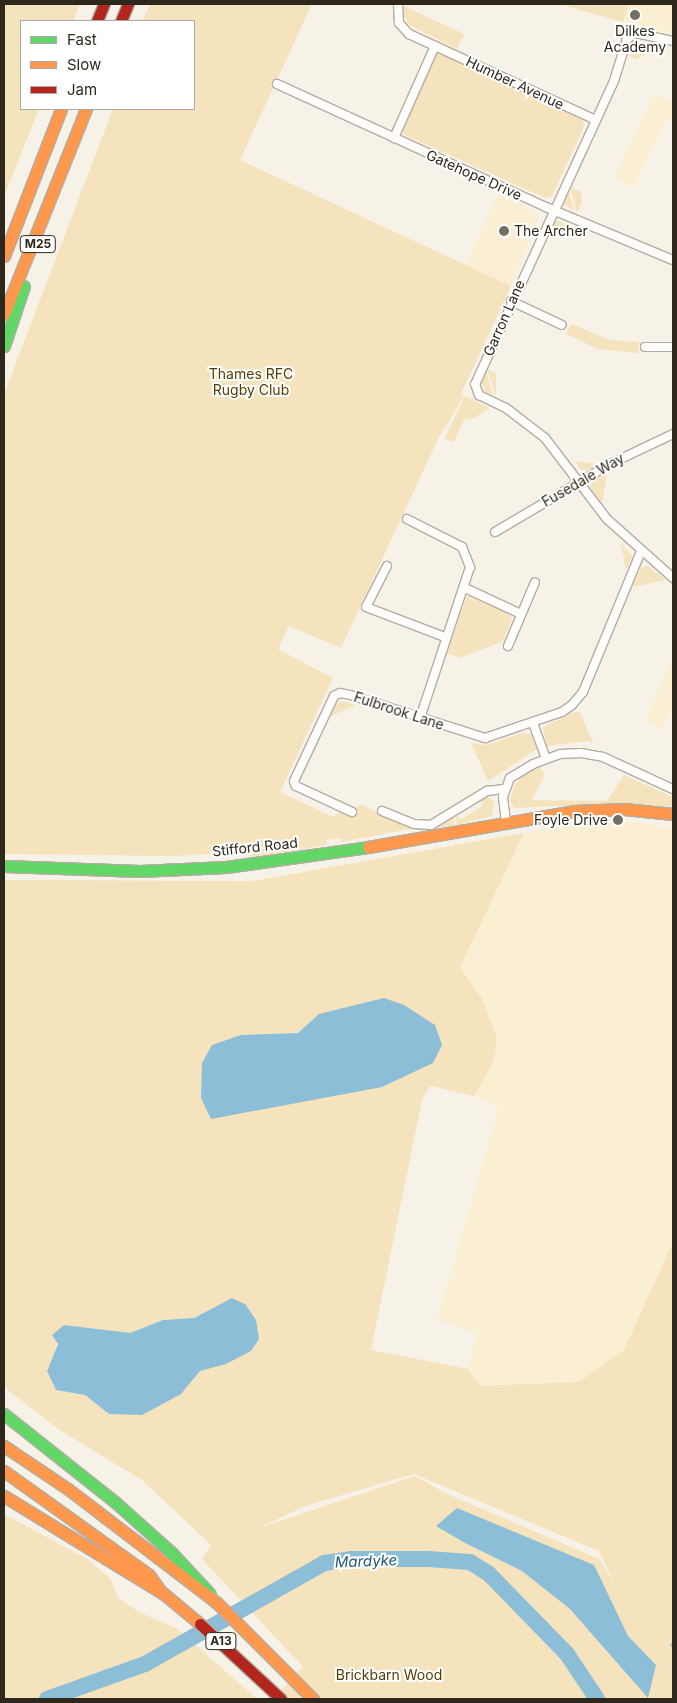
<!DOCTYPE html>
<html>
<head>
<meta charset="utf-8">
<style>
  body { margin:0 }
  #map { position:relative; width:677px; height:1703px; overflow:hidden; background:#f7f2e7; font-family:Inter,sans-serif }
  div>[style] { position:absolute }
  .built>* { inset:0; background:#faeed3 }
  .green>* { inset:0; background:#f5e3bd }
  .water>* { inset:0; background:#8cbed8 }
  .stream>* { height:2.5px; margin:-1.25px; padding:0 1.25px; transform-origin:1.25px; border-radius:1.25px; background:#8cbed8 }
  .river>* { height:16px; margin:-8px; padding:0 8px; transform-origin:8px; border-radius:8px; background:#8cbed8 }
  .roads { filter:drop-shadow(1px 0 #b2ada3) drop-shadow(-1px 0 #b2ada3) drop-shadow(0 1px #b2ada3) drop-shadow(0 -1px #b2ada3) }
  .street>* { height:8px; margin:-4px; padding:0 4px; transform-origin:4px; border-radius:4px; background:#fefdfb }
  .fast>* { height:11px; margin:-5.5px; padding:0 5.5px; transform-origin:5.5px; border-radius:5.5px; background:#63d668 }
  .slow>* { height:11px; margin:-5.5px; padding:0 5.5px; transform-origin:5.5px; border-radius:5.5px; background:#ff974d }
  .jam>* { height:11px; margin:-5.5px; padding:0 5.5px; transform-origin:5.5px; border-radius:5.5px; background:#b3261e }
  .dots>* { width:14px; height:14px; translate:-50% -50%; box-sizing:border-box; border:2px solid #fff; border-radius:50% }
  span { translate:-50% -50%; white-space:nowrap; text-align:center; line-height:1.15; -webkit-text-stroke:4px #fff; paint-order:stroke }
  .shield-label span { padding:1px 4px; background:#fff; border:1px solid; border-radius:4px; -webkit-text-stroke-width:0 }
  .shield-label { font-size:12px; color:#2e281c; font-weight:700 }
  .poi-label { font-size:14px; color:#2e281c }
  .left { translate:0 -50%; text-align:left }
  .right { translate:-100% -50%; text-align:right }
  .street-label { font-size:14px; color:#2e281c }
  .park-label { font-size:14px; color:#533d01 }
  .water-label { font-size:15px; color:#205775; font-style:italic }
  .frame { position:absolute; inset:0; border:5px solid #2e281c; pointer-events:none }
  .legend { position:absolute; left:20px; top:20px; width:175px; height:90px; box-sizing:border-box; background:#fff; border:1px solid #aba9a4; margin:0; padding:6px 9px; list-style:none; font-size:15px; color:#2e281c }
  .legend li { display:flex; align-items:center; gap:10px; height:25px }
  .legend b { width:25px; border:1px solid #aba9a4 }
</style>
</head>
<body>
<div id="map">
  <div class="built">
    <i style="clip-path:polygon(560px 4px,673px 4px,673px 34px,569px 8px)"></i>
    <i style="clip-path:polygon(652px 96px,673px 99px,673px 121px,665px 121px,634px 188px,614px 179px)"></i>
    <i style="clip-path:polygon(498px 194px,540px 215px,511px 286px,465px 265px)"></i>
    <i style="clip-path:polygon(673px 655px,673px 707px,663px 730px,645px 722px)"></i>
    <i style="clip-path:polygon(633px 822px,673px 828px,673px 1242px,624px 1350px,579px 1382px,480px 1386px,468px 1369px,477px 1333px,437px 1320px,499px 1107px,474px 1096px,494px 1060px,482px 999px,460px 967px,524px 833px,580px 824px)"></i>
  </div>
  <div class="green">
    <i style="clip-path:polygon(4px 4px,80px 4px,73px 21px,21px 21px,21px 109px,39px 109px,4px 197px)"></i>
    <i style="clip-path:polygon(150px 4px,312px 4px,240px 160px,511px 286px,461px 394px,464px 396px,439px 437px,341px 648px,289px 626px,278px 649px,333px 678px,280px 792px,333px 817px,342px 811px,350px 815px,360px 804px,387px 817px,420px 827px,437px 826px,453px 816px,455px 826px,404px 830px,342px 842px,341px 838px,326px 840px,327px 845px,250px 857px,252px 852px,171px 856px,4px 854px,4px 394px,113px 109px,194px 109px,194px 21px,143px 21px)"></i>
    <i style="clip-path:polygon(560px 4px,629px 4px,623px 22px)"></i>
    <i style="clip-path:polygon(404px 6px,464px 34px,457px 49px,409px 25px,404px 16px)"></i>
    <i style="clip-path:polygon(650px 42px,649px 53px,636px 59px,628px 56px)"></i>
    <i style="clip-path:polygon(439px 53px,582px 117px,584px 127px,552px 196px,545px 198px,405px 135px,402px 128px,434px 56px)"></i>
    <i style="clip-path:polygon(570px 187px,581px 192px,582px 203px,577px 213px)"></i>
    <i style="clip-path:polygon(568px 191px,575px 211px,562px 203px)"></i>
    <i style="clip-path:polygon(559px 221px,572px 226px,568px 235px,556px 238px,548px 235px,554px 223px)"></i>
    <i style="clip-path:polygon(571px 324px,610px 340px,639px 342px,639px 353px,598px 349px,566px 334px)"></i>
    <i style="clip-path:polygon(487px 369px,496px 373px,496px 396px)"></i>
    <i style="clip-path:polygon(486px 371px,493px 393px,492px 395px,486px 392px,481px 381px)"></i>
    <i style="clip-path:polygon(465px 396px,489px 408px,471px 420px,465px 418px,454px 442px,444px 439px)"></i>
    <i style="clip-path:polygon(575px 461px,598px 464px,587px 471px,580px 469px)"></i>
    <i style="clip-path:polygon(607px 473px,602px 503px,590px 487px,592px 481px)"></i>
    <i style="clip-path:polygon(621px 544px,633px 556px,626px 570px)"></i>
    <i style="clip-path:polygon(648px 566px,666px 580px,633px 587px,641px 568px)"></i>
    <i style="clip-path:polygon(467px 596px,509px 613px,512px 620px,503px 641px,460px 658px,447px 653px)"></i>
    <i style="clip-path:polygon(341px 701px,356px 705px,331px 716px,333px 707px)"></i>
    <i style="clip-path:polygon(575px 712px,580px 712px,593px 743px,588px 741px,547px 746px,543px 727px)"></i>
    <i style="clip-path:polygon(522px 733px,531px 734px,537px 749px,488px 781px,471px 743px,487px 745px)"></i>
    <i style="clip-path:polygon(540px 766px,545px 775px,532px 800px,607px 801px,624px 775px,673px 797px,673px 808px,607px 804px,514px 808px,510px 801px,513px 788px,523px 774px)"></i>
    <i style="clip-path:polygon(486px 796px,494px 801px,492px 816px,457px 825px,455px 814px,461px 819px,483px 806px,480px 799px)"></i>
    <i style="clip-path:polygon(evenodd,524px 833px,460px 967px,482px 999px,497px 1038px,494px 1060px,474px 1096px,430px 1086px,422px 1100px,371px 1350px,468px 1369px,480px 1386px,579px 1382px,624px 1350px,673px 1242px,673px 1699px,274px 1699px,303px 1667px,202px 1559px,211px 1545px,142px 1480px,58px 1429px,4px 1387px,4px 880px,252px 881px,524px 833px,319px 1014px,211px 1119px,241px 1035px,298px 1033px,319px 1014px,524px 833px,232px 1298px,226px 1364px,200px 1371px,181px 1394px,109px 1414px,85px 1395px,56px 1390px,47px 1371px,64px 1325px,130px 1333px,163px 1320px,194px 1318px,232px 1298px,524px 833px,414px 1474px,599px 1551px,614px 1583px,599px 1559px,445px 1493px,415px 1476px,259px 1528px,305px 1506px,414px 1474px)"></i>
    <i style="clip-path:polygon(4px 1514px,87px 1559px,111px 1579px,118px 1598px,139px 1612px,176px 1628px,257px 1699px,4px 1699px)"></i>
  </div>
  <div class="water">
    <i style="clip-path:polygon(384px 998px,404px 1005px,435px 1025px,442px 1045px,433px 1063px,382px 1087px,211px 1119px,201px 1098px,202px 1063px,212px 1045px,241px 1035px,298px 1033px,319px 1014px)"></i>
    <i style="clip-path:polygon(232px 1298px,245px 1304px,256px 1320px,259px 1339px,251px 1351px,226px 1364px,200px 1371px,181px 1394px,142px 1415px,109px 1414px,85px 1395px,56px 1390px,47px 1371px,58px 1344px,52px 1335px,64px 1325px,130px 1333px,163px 1320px,194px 1318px)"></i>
    <i style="clip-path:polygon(457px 1508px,594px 1565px,628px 1636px,656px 1665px,648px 1698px,570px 1609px,522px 1571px,465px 1543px,436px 1526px)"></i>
  </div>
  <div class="stream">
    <i style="left:672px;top:1644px;width:2px;rotate:63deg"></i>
  </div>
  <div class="river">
    <i style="left:47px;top:1699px;width:104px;rotate:-19.7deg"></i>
    <i style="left:145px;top:1664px;width:206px;rotate:-29.4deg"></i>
    <i style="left:324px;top:1563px;width:27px;rotate:-8deg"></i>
    <i style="left:351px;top:1559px;width:77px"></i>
    <i style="left:428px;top:1559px;width:42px;rotate:4.1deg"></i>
    <i style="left:470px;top:1562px;width:22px;rotate:32deg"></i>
    <i style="left:489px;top:1574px;width:112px;rotate:45.7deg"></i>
    <i style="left:567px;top:1654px;width:54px;rotate:56.3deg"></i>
  </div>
  <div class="roads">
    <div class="street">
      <i style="left:398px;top:4px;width:19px;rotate:87deg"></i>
      <i style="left:399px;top:23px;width:15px;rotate:48deg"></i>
      <i style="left:409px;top:34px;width:206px;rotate:24.7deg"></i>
      <i style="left:673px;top:41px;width:38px;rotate:-168deg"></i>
      <i style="left:636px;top:33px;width:11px;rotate:146deg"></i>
      <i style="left:627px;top:39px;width:44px;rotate:107.2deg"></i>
      <i style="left:614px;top:81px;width:333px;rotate:114.6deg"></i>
      <i style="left:475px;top:384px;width:12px;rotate:70deg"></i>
      <i style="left:479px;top:395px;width:30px;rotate:26deg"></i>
      <i style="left:506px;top:408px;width:49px;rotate:37.6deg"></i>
      <i style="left:545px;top:438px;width:102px;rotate:52.6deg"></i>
      <i style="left:607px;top:519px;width:89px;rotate:41.8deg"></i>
      <i style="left:277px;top:84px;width:296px;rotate:24.6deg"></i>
      <i style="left:546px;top:207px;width:138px;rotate:22.7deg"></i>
      <i style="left:394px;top:138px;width:101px;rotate:-66deg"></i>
      <i style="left:511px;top:301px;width:56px;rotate:25.2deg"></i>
      <i style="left:645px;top:347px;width:28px"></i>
      <i style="left:407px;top:519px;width:62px;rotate:27deg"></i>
      <i style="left:462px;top:547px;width:22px;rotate:68deg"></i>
      <i style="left:470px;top:567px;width:159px;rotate:108.3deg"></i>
      <i style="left:495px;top:532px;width:134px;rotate:-30.6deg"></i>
      <i style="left:610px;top:464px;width:70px;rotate:-25.5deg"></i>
      <i style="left:387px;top:566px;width:46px;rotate:117.1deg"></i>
      <i style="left:366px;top:607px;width:85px;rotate:20.8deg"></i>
      <i style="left:465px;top:588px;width:62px;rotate:24.9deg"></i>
      <i style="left:508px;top:646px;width:69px;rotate:-67.1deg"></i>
      <i style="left:533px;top:723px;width:38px;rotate:70deg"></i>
      <i style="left:382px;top:811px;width:35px;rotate:22deg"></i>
      <i style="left:414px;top:824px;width:17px;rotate:3deg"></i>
      <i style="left:431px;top:825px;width:66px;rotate:-31.3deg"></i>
      <i style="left:487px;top:791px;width:17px;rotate:-7deg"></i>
      <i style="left:352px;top:812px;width:62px;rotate:-155.1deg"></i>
      <i style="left:296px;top:786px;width:5px;rotate:-112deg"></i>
      <i style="left:294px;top:781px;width:94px;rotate:-64.8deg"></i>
      <i style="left:334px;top:696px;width:7px;rotate:-27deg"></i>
      <i style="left:340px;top:693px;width:10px;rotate:11deg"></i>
      <i style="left:350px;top:695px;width:142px;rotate:17.7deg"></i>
      <i style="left:485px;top:738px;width:81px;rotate:-18.7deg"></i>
      <i style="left:562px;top:712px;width:12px;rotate:-35deg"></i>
      <i style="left:572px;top:705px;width:17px;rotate:-50deg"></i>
      <i style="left:583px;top:692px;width:152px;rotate:-67.6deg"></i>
      <i style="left:506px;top:822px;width:25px;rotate:-97deg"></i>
      <i style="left:503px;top:797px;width:20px;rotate:-70deg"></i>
      <i style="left:510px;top:778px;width:27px;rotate:-31deg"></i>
      <i style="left:533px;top:764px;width:29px;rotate:-20deg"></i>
      <i style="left:560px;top:754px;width:21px;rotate:-3deg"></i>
      <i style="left:581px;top:753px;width:22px;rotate:10deg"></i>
      <i style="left:603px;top:757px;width:77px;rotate:24.6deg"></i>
    </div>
    <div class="fast">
      <i style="left:4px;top:346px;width:63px;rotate:-71.6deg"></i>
      <i style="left:4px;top:866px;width:136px;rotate:2.1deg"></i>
      <i style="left:140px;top:871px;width:86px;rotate:-2.7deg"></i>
      <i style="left:226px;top:867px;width:143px;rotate:-8deg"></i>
      <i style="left:4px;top:1414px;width:142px;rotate:38.4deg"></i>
      <i style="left:115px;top:1502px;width:75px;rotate:41.8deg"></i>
      <i style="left:171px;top:1552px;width:57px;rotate:47.1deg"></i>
    </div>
    <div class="slow">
      <i style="left:4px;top:256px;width:158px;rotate:-68.8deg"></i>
      <i style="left:4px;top:314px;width:221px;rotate:-68.2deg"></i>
      <i style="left:368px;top:847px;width:210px;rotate:-9.9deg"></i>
      <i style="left:575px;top:811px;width:49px;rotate:-2.3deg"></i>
      <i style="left:624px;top:809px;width:49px;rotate:5.8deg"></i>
      <i style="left:4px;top:1446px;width:77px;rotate:33.9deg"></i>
      <i style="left:68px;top:1489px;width:188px;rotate:37.4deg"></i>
      <i style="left:217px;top:1603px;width:136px;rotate:45deg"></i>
      <i style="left:4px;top:1471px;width:178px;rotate:35.6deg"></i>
      <i style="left:149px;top:1575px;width:19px;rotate:54deg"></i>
      <i style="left:4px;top:1496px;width:188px;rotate:31.5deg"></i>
      <i style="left:164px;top:1594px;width:47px;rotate:39.8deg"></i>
    </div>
    <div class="jam">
      <i style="left:97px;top:21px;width:18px;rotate:-68deg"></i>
      <i style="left:121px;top:21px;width:18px;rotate:-68deg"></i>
      <i style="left:200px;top:1624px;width:110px;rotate:42.8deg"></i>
    </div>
  </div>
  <div class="dots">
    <i style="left:635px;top:15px;background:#746f63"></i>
    <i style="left:504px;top:231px;background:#746f63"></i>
    <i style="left:618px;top:820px;background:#746f63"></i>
  </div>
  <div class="shield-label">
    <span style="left:38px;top:244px">M25</span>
    <span style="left:221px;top:1641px">A13</span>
  </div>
  <div class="poi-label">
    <span style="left:635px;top:39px">Dilkes<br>Academy</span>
    <span class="left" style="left:514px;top:231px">The Archer</span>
    <span class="right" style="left:608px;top:820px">Foyle Drive</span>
  </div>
  <div class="street-label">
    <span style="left:515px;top:83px;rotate:25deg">Humber Avenue</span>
    <span style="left:474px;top:175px;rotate:24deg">Gatehope Drive</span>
    <span style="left:504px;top:318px;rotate:-66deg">Garron Lane</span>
    <span style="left:583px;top:480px;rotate:-30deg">Fusedale Way</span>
    <span style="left:399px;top:711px;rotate:18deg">Fulbrook Lane</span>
    <span style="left:255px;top:847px;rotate:-6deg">Stifford Road</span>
  </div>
  <div class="park-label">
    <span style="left:251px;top:382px">Thames RFC<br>Rugby Club</span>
    <span style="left:389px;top:1675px">Brickbarn Wood</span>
  </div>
  <div class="water-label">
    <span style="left:366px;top:1561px;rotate:-2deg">Mardyke</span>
  </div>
  <div class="frame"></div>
  <ul class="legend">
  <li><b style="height:6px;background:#63d668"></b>Fast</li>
  <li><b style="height:6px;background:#ff974d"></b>Slow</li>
  <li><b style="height:6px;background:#b3261e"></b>Jam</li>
  </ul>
</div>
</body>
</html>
